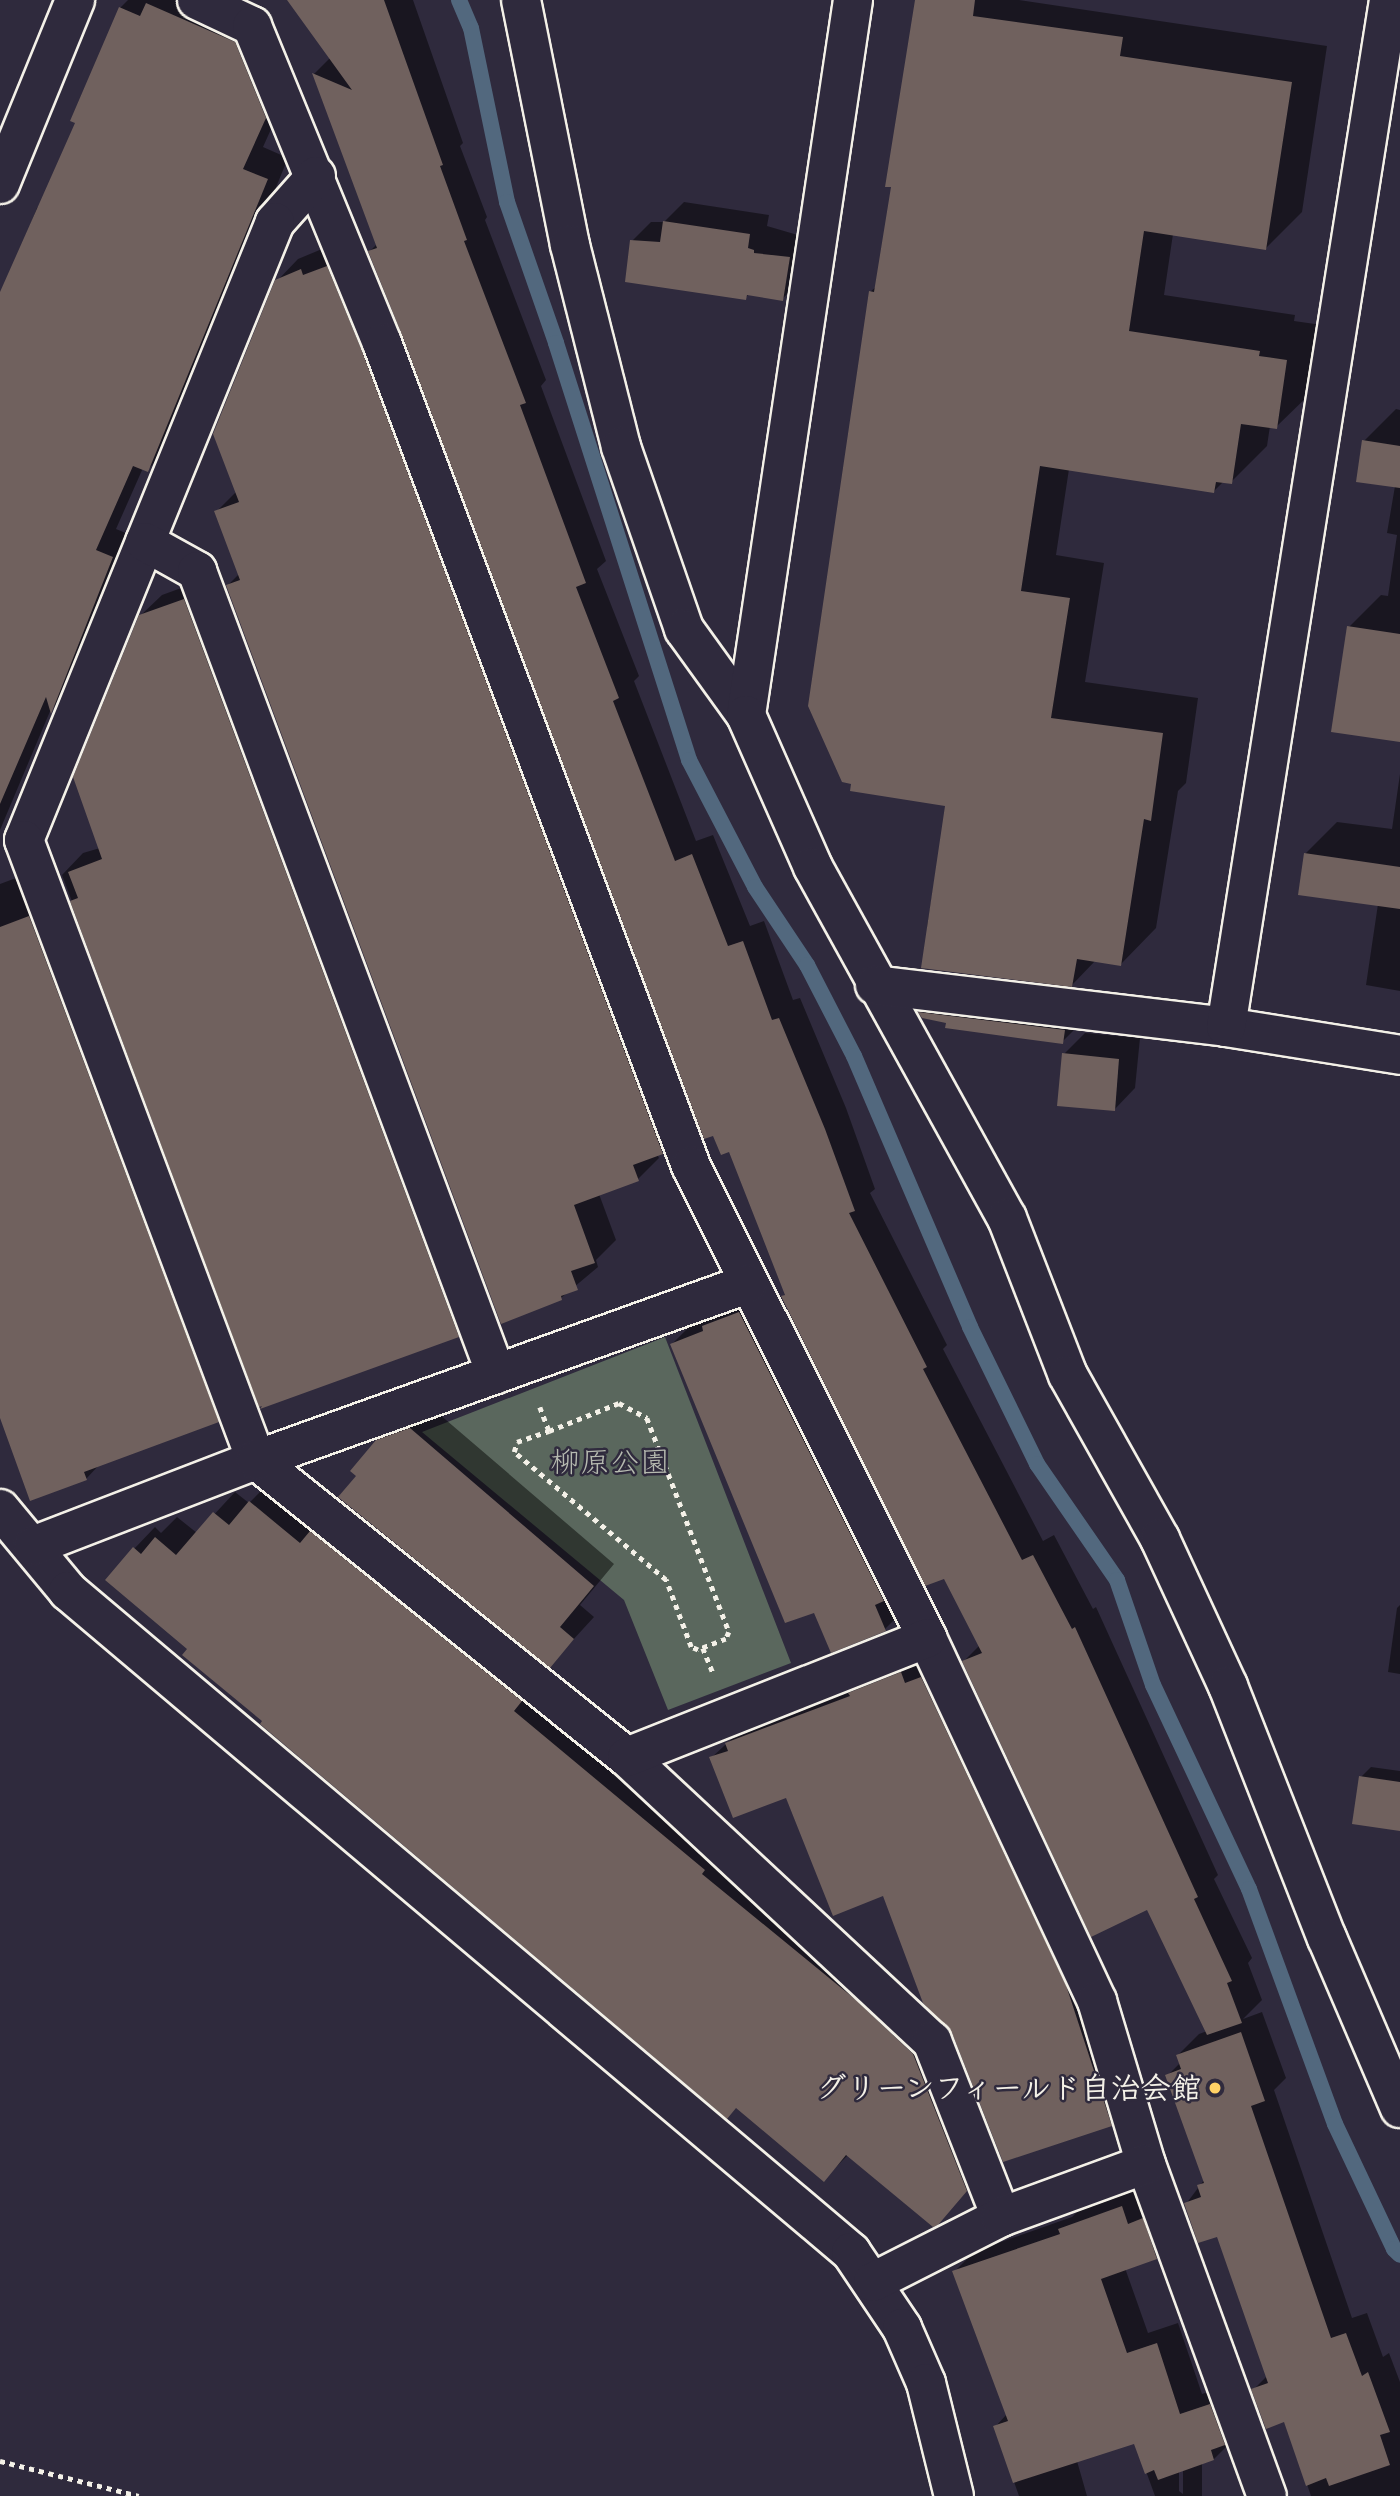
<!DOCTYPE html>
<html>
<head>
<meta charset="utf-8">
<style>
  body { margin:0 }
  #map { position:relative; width:1400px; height:2496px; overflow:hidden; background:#2f2a3d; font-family:Itim,"Klee One",sans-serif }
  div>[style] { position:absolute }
  .green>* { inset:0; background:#5a675d }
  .shadow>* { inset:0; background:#0007 }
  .stream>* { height:16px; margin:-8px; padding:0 8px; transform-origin:8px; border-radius:8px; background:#52687e }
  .building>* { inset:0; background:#70615e }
  .path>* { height:4.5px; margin-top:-2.25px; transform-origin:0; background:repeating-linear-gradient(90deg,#f4f1e8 0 5px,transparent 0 10px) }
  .roads { filter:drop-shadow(2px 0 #f4f1e8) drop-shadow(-2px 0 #f4f1e8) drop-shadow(0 2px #f4f1e8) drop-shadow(0 -2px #f4f1e8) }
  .minor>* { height:38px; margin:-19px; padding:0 19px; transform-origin:19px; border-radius:19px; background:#2f2a3d }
  .dots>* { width:19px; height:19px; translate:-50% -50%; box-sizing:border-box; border:4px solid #2f2a3d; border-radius:50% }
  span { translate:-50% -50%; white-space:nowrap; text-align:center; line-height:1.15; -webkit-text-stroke:5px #2f2a3d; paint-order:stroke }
  .park-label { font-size:30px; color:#b6bab0 }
  .poi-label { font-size:30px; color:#f4f1e8; font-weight:700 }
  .right { translate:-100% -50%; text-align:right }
</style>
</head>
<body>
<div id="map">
  <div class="green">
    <i style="clip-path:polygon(665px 1337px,791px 1663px,668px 1710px,624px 1600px,422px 1432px)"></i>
  </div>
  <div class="shadow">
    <i style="clip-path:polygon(128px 0,207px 0,286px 96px,263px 147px,288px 158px,169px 449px,147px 470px,143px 468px,116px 529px,133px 536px,72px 691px,51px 709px,0 830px,0 302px,37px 208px,45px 200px,77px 122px,120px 8px)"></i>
    <i style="clip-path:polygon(289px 0,413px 0,463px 143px,460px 146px,487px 217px,485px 220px,546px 380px,541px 386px,606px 561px,597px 569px,639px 676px,634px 681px,696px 841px,713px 835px,750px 926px,764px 921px,793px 1000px,800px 998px,846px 1108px,875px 1189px,870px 1193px,947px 1345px,943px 1349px,1043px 1541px,1054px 1535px,1093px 1609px,1096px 1607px,1218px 1875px,1214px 1879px,1252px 1958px,1248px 1963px,1262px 2000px,1243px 2019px,1262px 2012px,1286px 2078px,1274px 2090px,1352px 2318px,1367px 2313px,1383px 2357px,1389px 2353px,1400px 2382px,1400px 2496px,1311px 2496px,1285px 2420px,1253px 2390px,1267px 2376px,1218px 2234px,1186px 2204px,1204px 2180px,1167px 2076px,1180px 2063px,1178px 2055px,1199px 2034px,1207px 2031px,1148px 1908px,964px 1661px,980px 1645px,945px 1577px,783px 1297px,786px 1293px,370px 251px,377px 244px,314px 74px,331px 57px)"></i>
    <i style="clip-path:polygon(937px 0,1019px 0,1327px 46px,1302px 212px,1266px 248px,1173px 234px,1164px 295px,1295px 315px,1294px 321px,1322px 325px,1312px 392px,1276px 427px,1270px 426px,1267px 446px,1231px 482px,1224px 481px,1214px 491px,1069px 469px,1056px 555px,1104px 563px,1085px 682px,1198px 698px,1186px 783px,1178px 791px,1156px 928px,1121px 964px,1096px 960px,1072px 985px,927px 927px,947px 804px,870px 292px,877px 286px)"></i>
    <i style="clip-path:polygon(684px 202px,769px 215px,767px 226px,808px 238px,802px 280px,782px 299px,750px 293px,745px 298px,632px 241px,651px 222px,664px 222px)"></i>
    <i style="clip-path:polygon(348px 246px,683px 1131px,657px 1154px,659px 1158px,638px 1179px,599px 1194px,616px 1240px,596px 1260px,598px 1267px,561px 1298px,228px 585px,240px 573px,216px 512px,237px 491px,277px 281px,298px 259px,322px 249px,324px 255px)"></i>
    <i style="clip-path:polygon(1396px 409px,1400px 410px,1400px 740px,1349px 627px,1381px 595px,1388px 596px,1397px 535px,1387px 533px,1395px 486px,1364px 441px)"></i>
    <i style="clip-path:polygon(206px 579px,479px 1314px,458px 1335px,261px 1405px,62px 875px,83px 853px,100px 848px,140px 616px,162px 595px)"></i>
    <i style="clip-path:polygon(1400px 774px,1400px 991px,1366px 985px,1378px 904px,1305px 854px,1337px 822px,1392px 829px)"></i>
    <i style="clip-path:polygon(40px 869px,239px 1400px,218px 1421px,99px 1465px,86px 1479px,0 1416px,0 884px)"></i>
    <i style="clip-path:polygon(930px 1003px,1075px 1020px,1073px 1031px,1062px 1042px,948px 1021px,920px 1012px)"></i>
    <i style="clip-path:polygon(1085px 1033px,1140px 1038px,1135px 1088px,1114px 1110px,1064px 1054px)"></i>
    <i style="clip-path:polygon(761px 1291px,906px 1608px,885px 1629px,815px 1611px,672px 1344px,693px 1323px)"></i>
    <i style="clip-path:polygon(432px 1408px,614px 1564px,580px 1605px,594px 1617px,550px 1665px,358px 1476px,377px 1442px,399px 1420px)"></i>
    <i style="clip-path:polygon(271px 1481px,877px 1979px,987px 2168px,937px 2223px,848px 2155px,824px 2179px,264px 1721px,190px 1649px,134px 1549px,155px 1527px,161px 1533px,177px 1517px,197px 1533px,235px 1492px,249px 1503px)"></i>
    <i style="clip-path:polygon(1400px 1605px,1400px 1674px,1388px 1672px,1397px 1608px)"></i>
    <i style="clip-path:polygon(922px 1652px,1132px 2103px,1111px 2124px,787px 1795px,711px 1758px,749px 1723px)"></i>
    <i style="clip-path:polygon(1371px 1767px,1400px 1771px,1400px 1829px,1361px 1777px)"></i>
    <i style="clip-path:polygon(evenodd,1143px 2186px,1177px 2236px,1156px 2257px,1125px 2268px,1148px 2333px,1178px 2323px,1202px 2394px,1231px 2384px,1235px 2438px,1214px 2459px,1202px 2463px,1202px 2496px,1155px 2496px,1135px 2441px,1077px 2461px,1087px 2496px,1019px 2496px,995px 2427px,1007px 2414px,954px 2272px,975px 2251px,1072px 2217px,1081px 2208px,1143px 2186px,1179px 2463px,1183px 2463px,1183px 2494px,1179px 2491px,1179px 2463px)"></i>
  </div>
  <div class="stream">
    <i style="left:459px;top:0;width:30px;rotate:67deg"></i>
    <i style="left:471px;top:28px;width:178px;rotate:78.3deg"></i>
    <i style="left:507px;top:202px;width:149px;rotate:70.8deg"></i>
    <i style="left:556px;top:343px;width:438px;rotate:72.3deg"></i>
    <i style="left:689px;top:760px;width:143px;rotate:62.5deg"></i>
    <i style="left:755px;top:887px;width:94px;rotate:56.3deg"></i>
    <i style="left:807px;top:965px;width:102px;rotate:62.7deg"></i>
    <i style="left:854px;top:1056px;width:295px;rotate:66.8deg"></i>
    <i style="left:970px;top:1327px;width:153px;rotate:63.9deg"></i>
    <i style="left:1037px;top:1464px;width:141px;rotate:55.4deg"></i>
    <i style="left:1117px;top:1580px;width:111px;rotate:71.1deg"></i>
    <i style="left:1153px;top:1685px;width:225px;rotate:64.8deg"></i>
    <i style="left:1249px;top:1889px;width:250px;rotate:69.9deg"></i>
    <i style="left:1335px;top:2124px;width:138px;rotate:64.7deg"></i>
    <i style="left:1394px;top:2249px;width:8px;rotate:45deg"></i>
  </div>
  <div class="building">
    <i style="clip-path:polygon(287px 0,384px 0,443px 165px,440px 166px,467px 240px,464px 241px,526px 403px,520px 405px,586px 583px,576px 587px,619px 698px,613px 701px,675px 861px,692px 854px,728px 946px,743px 941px,772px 1020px,779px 1018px,825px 1129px,855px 1211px,849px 1213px,927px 1367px,923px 1369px,1022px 1560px,1033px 1555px,1072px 1629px,1075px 1627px,1198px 1897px,1194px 1899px,1232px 1981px,1227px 1983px,1242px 2023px,1207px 2035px,1147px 1910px,1091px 1937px,962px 1661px,982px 1653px,944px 1579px,925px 1586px,781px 1296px,785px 1295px,729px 1152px,721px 1155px,713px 1136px,704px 1139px,402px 335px,368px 251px,377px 248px,312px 73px,352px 90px)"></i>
    <i style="clip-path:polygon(915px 0,975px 0,973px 16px,1123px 37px,1120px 56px,1292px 82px,1266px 250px,1144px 231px,1129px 331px,1260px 351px,1259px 356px,1287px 360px,1277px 429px,1241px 424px,1232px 484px,1216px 482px,1214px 493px,1040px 466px,1021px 591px,1070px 598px,1051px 718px,1163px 733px,1151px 821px,1144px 819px,1121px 966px,1077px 959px,1072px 987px,921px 968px,945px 806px,850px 791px,851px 784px,842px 782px,808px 706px,869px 291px,874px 292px,891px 187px,885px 187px)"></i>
    <i style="clip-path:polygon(146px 3px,235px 42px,266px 118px,243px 169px,268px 179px,148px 472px,133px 466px,96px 550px,113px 557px,51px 714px,46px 697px,0 804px,0 292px,75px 123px,70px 121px,119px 7px,140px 16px)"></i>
    <i style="clip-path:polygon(663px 221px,750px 234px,748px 248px,754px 250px,754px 253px,790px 257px,783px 301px,747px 295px,746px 300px,625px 282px,630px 240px,660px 242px)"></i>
    <i style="clip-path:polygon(327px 266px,362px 351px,663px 1154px,633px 1165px,639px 1181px,574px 1205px,595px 1263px,571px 1271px,578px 1290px,561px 1296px,562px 1300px,501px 1324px,226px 585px,240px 580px,214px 511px,239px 502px,213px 434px,275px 280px,301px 269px,303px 275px)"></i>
    <i style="clip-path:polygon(1362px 440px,1400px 446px,1400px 488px,1356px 482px)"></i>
    <i style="clip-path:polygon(184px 599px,459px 1337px,260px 1409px,262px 1406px,259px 1407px,70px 901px,78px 898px,68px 872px,102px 859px,73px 777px,139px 615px)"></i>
    <i style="clip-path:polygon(1347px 626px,1400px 634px,1400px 742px,1331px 732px)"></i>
    <i style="clip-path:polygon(1304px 853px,1400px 867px,1400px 909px,1298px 895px)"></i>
    <i style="clip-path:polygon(29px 916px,219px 1422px,84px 1472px,87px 1480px,30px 1501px,0 1418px,0 927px)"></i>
    <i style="clip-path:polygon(918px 1012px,1065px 1030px,1063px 1044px,945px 1028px,946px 1023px,922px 1018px)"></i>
    <i style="clip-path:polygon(1062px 1053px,1119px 1059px,1115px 1111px,1057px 1106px)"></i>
    <i style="clip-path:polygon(739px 1312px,884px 1601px,875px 1605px,886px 1631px,831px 1653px,814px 1613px,785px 1623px,670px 1344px,703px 1331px,702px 1326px)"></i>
    <i style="clip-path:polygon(410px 1428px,594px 1586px,560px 1627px,574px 1639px,550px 1668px,338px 1497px,356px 1476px,350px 1471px,376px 1440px)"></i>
    <i style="clip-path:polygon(249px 1501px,300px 1543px,310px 1531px,522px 1701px,514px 1711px,705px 1870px,702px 1874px,856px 2000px,913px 2054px,967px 2191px,938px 2225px,933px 2227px,846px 2155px,824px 2182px,736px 2108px,727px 2119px,260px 1724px,262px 1721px,182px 1655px,187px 1649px,105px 1580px,133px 1547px,141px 1554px,155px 1537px,176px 1555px,213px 1512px,229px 1525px)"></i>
    <i style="clip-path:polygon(901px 1672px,905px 1683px,921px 1677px,1066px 1985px,1112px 2126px,1003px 2162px,952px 2033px,923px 2003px,883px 1896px,833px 1916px,786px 1798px,733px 1818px,709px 1757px,728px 1751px,725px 1743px,850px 1696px,848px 1693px)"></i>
    <i style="clip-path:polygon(1359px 1776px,1400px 1782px,1400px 1831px,1352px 1824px)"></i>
    <i style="clip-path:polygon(1241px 2032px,1265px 2101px,1251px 2106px,1331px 2338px,1346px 2333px,1362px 2376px,1368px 2372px,1390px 2432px,1380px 2435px,1390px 2465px,1329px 2486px,1326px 2478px,1306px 2486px,1284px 2422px,1266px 2429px,1251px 2389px,1268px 2383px,1217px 2237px,1198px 2243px,1184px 2203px,1201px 2197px,1197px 2185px,1204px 2183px,1165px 2075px,1181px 2069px,1176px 2055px)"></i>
    <i style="clip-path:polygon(1122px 2206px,1128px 2224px,1143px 2218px,1157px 2259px,1101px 2279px,1127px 2353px,1157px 2343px,1180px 2414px,1210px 2404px,1225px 2445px,1211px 2450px,1214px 2460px,1158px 2480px,1154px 2470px,1145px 2474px,1134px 2444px,1013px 2483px,993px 2426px,1008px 2421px,952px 2271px,1060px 2234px,1058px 2229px)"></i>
  </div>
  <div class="path">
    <i style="left:540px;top:1407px;width:26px;rotate:69deg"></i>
    <i style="left:549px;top:1431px;width:75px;rotate:-21.8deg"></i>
    <i style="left:619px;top:1403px;width:32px;rotate:28deg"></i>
    <i style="left:647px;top:1418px;width:229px;rotate:69deg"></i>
    <i style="left:729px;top:1632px;width:8px;rotate:113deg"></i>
    <i style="left:726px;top:1639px;width:30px;rotate:159deg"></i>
    <i style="left:698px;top:1650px;width:8px;rotate:-157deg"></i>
    <i style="left:691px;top:1647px;width:72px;rotate:-110.5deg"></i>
    <i style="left:666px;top:1580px;width:199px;rotate:-139.9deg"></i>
    <i style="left:514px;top:1452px;width:10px;rotate:-73deg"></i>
    <i style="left:517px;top:1442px;width:34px;rotate:-19deg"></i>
    <i style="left:703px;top:1648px;width:27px;rotate:68deg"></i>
    <i style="left:0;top:2461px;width:143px;rotate:14.1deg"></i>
  </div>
  <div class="roads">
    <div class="minor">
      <i style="left:197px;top:0;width:61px;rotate:25.3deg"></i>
      <i style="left:252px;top:26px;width:343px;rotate:67.7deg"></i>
      <i style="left:382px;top:343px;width:879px;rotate:69.42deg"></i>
      <i style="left:691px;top:1166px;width:528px;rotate:63.43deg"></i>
      <i style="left:927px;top:1638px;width:401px;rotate:64.9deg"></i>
      <i style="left:1097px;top:2001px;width:170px;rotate:73.3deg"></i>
      <i style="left:1146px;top:2164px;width:353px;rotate:70deg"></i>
      <i style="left:521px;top:0;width:250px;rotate:78.7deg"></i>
      <i style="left:570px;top:245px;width:208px;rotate:75.8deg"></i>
      <i style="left:621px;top:447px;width:193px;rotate:70.9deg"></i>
      <i style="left:684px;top:629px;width:106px;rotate:54.2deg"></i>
      <i style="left:853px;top:0;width:723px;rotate:98.51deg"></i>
      <i style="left:746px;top:715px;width:166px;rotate:66.2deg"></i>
      <i style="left:813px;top:867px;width:401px;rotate:61.1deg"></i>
      <i style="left:1007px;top:1218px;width:168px;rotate:68.8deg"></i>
      <i style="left:1068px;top:1375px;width:188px;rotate:60.7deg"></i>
      <i style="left:1160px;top:1539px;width:162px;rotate:65.2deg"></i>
      <i style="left:1228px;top:1686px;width:271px;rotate:68.6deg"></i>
      <i style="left:1327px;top:1938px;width:185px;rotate:66.8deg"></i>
      <i style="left:316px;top:176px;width:62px;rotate:131.7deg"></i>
      <i style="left:275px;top:222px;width:667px;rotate:112.1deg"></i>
      <i style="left:24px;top:840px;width:662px;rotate:69.48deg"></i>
      <i style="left:256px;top:1460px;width:475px;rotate:38.7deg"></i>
      <i style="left:627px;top:1757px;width:417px;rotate:43deg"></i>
      <i style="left:932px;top:2041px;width:189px;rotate:68.6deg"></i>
      <i style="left:0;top:184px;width:199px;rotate:-67.8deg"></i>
      <i style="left:145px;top:542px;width:60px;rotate:29.1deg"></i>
      <i style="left:197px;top:571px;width:857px;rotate:69.58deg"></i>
      <i style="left:875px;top:985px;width:354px;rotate:6.8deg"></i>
      <i style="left:1226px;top:1027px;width:176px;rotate:9.1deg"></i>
      <i style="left:1226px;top:1027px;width:1040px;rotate:-80.98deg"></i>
      <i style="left:0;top:1509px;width:107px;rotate:50.3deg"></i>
      <i style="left:68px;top:1591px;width:1025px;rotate:40.17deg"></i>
      <i style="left:851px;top:2252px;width:92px;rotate:56.1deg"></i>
      <i style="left:902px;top:2328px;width:60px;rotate:66.4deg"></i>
      <i style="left:926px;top:2383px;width:116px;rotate:76.1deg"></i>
      <i style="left:33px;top:1546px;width:239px;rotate:-21.1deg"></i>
      <i style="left:256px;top:1460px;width:522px;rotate:-19.72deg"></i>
      <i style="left:627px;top:1757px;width:323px;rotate:-21.6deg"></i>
      <i style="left:873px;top:2282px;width:144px;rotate:-26.9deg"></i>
      <i style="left:1001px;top:2217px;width:154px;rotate:-20.1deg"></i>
    </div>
  </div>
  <div class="dots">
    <i style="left:1215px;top:2088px;background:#ffd166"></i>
  </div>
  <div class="park-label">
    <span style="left:610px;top:1462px">柳原公園</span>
  </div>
  <div class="poi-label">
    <span class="right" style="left:1201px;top:2088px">グリーンフィールド自治会館</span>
  </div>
</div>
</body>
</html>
